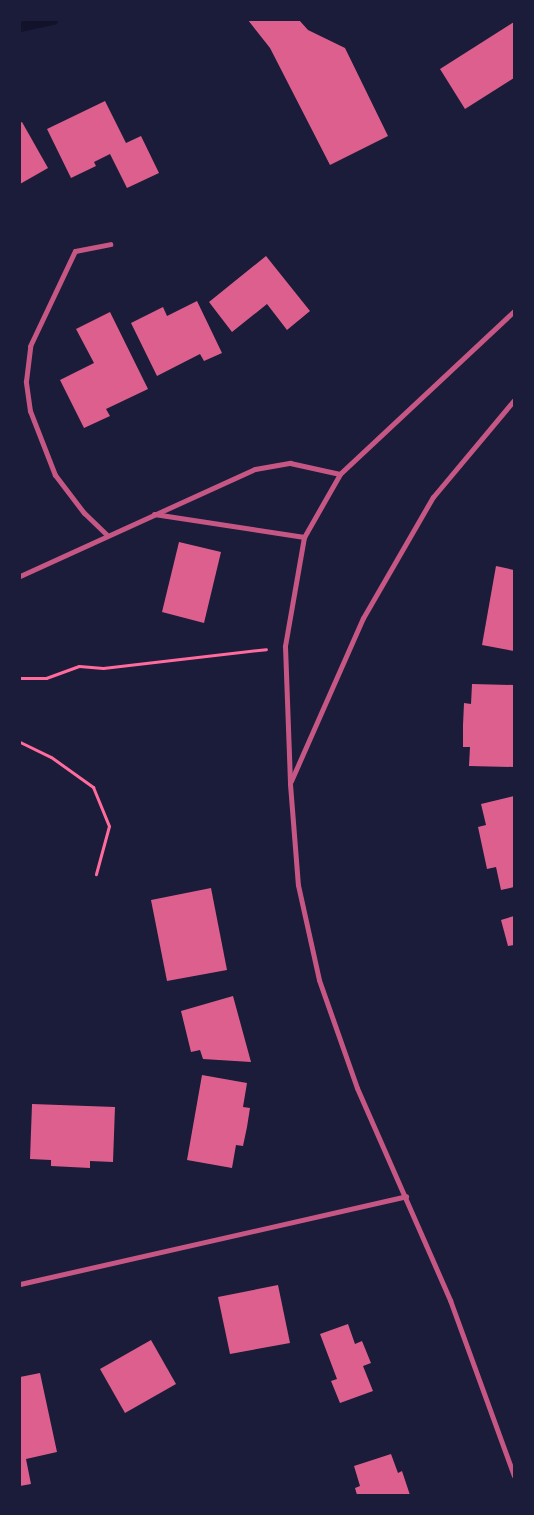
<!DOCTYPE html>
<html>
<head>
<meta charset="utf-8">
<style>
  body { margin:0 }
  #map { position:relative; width:534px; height:1515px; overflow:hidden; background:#1b1b3a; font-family:"IBM Plex Sans",sans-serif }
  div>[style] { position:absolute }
  .stream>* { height:10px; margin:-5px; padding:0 5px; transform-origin:5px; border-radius:5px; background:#12122b }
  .building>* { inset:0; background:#dd5f8e }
  .path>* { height:3px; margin:-1.5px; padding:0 1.5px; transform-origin:1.5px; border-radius:1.5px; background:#ff6b9d }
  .minor>* { height:5px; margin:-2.5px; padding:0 2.5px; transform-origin:2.5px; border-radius:2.5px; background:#c65784 }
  span { translate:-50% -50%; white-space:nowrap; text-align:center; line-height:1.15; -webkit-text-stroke:4px #1b1b3a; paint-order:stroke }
  .frame { position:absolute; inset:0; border:21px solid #1b1b3a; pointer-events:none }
</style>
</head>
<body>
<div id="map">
  <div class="stream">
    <i style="left:20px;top:27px;width:34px;rotate:-12deg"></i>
  </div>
  <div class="building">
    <i style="clip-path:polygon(248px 20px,299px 20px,308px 30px,345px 48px,388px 136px,330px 165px,270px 48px)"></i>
    <i style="clip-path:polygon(514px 22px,514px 78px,465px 109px,440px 69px)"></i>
    <i style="clip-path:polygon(105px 101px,126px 143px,141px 136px,159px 173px,127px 188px,110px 154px,94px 162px,96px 166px,71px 178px,47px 129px)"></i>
    <i style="clip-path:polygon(22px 122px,48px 168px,20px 184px,20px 123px)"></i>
    <i style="clip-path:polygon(266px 256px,310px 311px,287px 330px,267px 304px,232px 332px,209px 302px)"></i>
    <i style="clip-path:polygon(197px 301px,222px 353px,204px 361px,200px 354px,157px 376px,131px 323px,163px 307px,167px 316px)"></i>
    <i style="clip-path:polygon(110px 312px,148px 389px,106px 409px,110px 416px,84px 428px,60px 380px,94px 363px,76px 329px)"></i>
    <i style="clip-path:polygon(179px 542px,221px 552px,204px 623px,162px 612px)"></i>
    <i style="clip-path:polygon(496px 566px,514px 570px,514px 651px,482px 645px)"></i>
    <i style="clip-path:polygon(472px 684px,514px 685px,514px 767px,469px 766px,470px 747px,463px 747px,463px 725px,464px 703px,471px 704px)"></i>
    <i style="clip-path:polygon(514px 796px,514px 887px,501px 890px,496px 867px,487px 869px,478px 827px,486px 825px,481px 804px)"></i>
    <i style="clip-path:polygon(211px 888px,227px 970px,167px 981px,151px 900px)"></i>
    <i style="clip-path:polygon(514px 916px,514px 945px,508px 946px,501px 920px)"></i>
    <i style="clip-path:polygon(233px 996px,251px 1062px,203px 1059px,200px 1050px,191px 1052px,181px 1011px)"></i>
    <i style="clip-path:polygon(202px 1075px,247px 1083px,243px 1107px,250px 1108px,247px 1127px,243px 1146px,236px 1145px,232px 1168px,187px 1160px)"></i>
    <i style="clip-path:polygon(32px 1104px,115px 1107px,113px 1162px,90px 1161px,90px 1168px,51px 1166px,51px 1160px,30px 1159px)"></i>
    <i style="clip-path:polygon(278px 1285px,290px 1343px,230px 1354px,218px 1297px)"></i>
    <i style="clip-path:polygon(348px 1324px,355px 1344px,362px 1341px,371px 1363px,363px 1366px,373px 1391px,340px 1403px,331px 1381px,337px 1379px,320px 1334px)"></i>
    <i style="clip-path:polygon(151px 1340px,176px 1384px,125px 1413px,100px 1369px)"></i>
    <i style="clip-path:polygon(40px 1373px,57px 1452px,26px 1459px,31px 1484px,20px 1486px,20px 1377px)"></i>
    <i style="clip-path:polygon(391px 1454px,398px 1473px,402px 1471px,410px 1495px,357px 1495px,355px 1488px,360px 1486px,354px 1466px)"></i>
  </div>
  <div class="path">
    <i style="left:20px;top:678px;width:26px"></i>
    <i style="left:46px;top:678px;width:35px;rotate:-20deg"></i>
    <i style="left:79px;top:666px;width:24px;rotate:5deg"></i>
    <i style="left:103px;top:668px;width:164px;rotate:-6.6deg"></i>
    <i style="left:20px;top:742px;width:34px;rotate:26deg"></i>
    <i style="left:51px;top:757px;width:52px;rotate:35.5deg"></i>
    <i style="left:93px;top:787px;width:42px;rotate:67.7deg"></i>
    <i style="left:109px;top:826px;width:50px;rotate:105.2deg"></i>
  </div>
  <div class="minor">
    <i style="left:514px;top:311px;width:238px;rotate:136.9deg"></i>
    <i style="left:340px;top:474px;width:73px;rotate:119.7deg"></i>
    <i style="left:304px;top:537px;width:111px;rotate:99.9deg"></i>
    <i style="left:285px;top:646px;width:138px;rotate:87.9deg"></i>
    <i style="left:290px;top:784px;width:101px;rotate:85.5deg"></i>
    <i style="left:298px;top:885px;width:97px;rotate:77.5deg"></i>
    <i style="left:319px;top:980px;width:114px;rotate:70.6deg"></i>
    <i style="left:357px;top:1088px;width:232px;rotate:66.3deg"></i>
    <i style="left:450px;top:1300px;width:187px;rotate:70deg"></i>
    <i style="left:154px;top:514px;width:152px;rotate:8.7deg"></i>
    <i style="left:107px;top:535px;width:32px;rotate:-136deg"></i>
    <i style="left:84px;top:513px;width:48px;rotate:-127.3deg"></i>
    <i style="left:55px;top:475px;width:69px;rotate:-111.3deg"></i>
    <i style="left:30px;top:411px;width:30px;rotate:-98deg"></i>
    <i style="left:26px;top:381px;width:35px;rotate:-83deg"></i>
    <i style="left:30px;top:346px;width:105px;rotate:-64.7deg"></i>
    <i style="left:75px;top:251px;width:36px;rotate:-11deg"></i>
    <i style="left:20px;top:576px;width:258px;rotate:-24.5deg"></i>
    <i style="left:255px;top:469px;width:36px;rotate:-10deg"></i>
    <i style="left:290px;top:463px;width:51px;rotate:12.4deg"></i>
    <i style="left:291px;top:781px;width:178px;rotate:-66.2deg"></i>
    <i style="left:363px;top:618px;width:140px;rotate:-60deg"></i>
    <i style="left:433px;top:497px;width:126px;rotate:-50.1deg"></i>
    <i style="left:20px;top:1284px;width:396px;rotate:-12.8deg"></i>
  </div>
  <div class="frame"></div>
</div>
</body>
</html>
